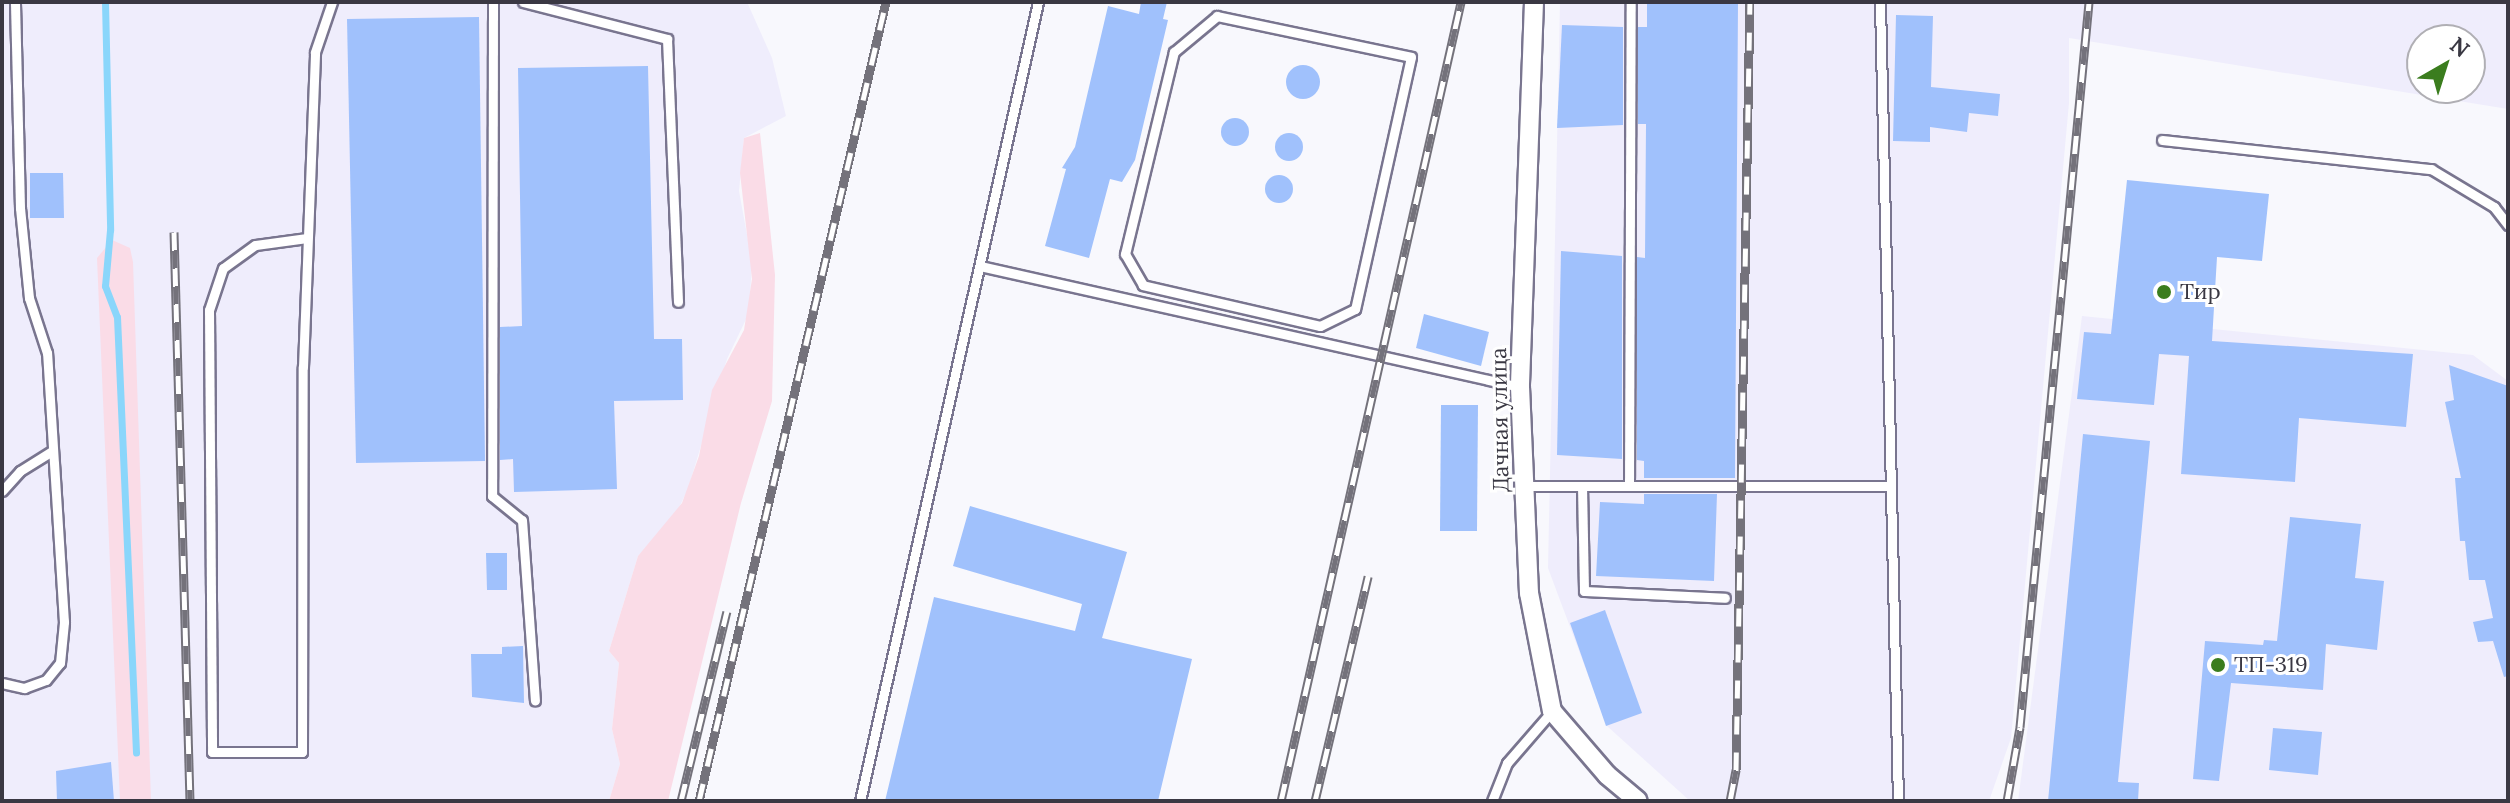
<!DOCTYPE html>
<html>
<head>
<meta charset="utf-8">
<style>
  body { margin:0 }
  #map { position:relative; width:2510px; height:803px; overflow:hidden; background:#f8f8fd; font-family:Lora,serif }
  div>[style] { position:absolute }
  .built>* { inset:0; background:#efedfc }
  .green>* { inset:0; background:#fadce7 }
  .stream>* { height:7px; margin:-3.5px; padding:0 3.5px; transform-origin:3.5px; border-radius:3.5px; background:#8ad6fb }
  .building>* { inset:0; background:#a0c1fc }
  .round { border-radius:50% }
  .roads { filter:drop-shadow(2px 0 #79758f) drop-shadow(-2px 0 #79758f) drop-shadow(0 2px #79758f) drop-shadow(0 -2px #79758f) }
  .lane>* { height:9px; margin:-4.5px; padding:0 4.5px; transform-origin:4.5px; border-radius:4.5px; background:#fff }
  .street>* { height:18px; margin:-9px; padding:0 9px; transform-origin:9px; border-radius:9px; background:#fff }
  .rail>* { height:9px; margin-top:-4.5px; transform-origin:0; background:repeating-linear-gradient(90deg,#fff 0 18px,#74727b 0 36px); box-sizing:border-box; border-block:2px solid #74727b }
  .dots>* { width:22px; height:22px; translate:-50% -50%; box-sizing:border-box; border:4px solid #fff; border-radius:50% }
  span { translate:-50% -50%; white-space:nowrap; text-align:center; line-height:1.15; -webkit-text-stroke:6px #fff; paint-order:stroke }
  .poi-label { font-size:22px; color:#3a3843 }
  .left { translate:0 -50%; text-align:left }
  .street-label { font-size:22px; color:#3a3843 }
  .frame { position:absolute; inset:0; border:4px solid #3a3843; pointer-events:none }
  .north { position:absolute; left:2406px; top:24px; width:80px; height:80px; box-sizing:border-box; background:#fff; border:2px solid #b0afb4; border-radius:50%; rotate:39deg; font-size:22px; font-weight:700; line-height:32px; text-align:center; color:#3a3843 }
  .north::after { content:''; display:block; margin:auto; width:28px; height:36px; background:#3b7d1e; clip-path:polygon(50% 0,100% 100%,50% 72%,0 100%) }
</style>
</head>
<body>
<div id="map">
  <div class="built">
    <i style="clip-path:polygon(2px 2px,747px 2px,772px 58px,786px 116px,744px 138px,739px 191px,752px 262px,749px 313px,727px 359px,688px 489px,674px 518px,638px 556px,609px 651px,619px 663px,612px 729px,620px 764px,609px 801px,2px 801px)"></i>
    <i style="clip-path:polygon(evenodd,1560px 2px,2508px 2px,2508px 109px,2069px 38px,2069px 103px,2011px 738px,1989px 801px,1690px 801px,1607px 726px,1548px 568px,1560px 2px,2422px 40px,2470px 40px,2470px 88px,2422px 88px,2422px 40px)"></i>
    <i style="clip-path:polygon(2082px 316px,2473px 355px,2508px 381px,2508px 801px,2018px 801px)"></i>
  </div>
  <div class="green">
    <i style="clip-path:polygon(760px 133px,775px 275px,772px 401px,741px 503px,668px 801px,609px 801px,620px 764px,612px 729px,619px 663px,609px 651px,638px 556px,682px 503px,699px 456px,712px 390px,744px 330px,752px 279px,740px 173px,744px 138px)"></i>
    <i style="clip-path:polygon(112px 240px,130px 248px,133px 262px,151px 801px,120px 801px,97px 258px)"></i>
  </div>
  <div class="stream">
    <i style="left:105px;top:2px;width:228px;rotate:88.7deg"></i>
    <i style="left:110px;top:230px;width:56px;rotate:95.1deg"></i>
    <i style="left:105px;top:286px;width:33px;rotate:69deg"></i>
    <i style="left:117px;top:317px;width:436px;rotate:87.5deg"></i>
  </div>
  <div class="building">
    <i style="clip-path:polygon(1141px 2px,1167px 2px,1163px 19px,1168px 20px,1135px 160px,1122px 182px,1110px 179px,1089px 258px,1045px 246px,1066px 169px,1062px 168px,1075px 147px,1108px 6px,1139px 14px)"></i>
    <i style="clip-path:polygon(1647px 2px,1738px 2px,1735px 478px,1644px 478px,1644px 461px,1637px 460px,1637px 257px,1645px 258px,1646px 124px,1638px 124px,1638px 27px,1647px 27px)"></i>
    <i style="clip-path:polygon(1896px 15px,1933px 16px,1931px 87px,2000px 94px,1998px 116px,1969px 113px,1967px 132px,1930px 127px,1930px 142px,1893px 141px)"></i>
    <i style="clip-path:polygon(479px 17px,485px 461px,356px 463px,347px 19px)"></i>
    <i style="clip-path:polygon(1562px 25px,1623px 27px,1623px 125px,1557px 128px)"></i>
    <i class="round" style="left:1286px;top:65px;width:34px;height:34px"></i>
    <i style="clip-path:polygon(648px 66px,654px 339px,682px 339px,683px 400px,614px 401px,617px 489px,514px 492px,513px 459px,500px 460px,500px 327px,522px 326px,518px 68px)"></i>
    <i class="round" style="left:1221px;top:118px;width:28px;height:28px"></i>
    <i class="round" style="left:1275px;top:133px;width:28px;height:28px"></i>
    <i style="clip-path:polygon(30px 173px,63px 173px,64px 218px,30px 218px)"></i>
    <i class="round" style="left:1265px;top:175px;width:28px;height:28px"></i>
    <i style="clip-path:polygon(2127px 180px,2269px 194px,2262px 261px,2217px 257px,2212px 341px,2413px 354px,2406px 427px,2299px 418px,2295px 482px,2181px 474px,2189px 356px,2159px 354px,2154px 405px,2077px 399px,2084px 332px,2111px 334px)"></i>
    <i style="clip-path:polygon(1561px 251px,1622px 256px,1622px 459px,1557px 455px)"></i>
    <i style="clip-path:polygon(1424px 314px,1489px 332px,1481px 366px,1416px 348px)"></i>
    <i style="clip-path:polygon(2449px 365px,2508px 386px,2508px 676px,2504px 677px,2493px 641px,2478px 642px,2473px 622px,2493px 618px,2485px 580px,2469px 580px,2465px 541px,2460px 541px,2455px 478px,2461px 478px,2445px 402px,2454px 400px)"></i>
    <i style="clip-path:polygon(1441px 405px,1478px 405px,1477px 531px,1440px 531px)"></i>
    <i style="clip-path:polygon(2083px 434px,2150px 441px,2118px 782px,2139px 783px,2138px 801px,2048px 801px)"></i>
    <i style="clip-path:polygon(1644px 494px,1717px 494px,1714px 581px,1596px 576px,1600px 502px,1644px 504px)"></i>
    <i style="clip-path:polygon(970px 506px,1127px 552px,1102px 638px,1192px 659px,1158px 801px,885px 801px,934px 597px,1075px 631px,1082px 604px,953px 566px)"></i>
    <i style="clip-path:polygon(2290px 517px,2361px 524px,2355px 578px,2384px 581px,2377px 650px,2326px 644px,2323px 690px,2231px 683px,2219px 781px,2193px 779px,2205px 641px,2263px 645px,2264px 640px,2277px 641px)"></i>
    <i style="clip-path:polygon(486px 553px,507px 553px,507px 590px,487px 590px)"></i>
    <i style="clip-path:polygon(1605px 610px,1642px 713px,1606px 726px,1570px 623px)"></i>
    <i style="clip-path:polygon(523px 646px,524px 703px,472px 697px,471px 654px,502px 654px,502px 647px)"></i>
    <i style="clip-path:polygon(2273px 728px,2322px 732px,2318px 775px,2269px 770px)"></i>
    <i style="clip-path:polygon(111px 762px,114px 801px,57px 801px,56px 771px)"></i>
  </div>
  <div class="roads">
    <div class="lane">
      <i style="left:493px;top:2px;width:494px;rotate:90.1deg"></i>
      <i style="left:492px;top:496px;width:38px;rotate:39deg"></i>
      <i style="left:522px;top:520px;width:181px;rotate:85.9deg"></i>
      <i style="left:523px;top:2px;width:149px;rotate:14.4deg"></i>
      <i style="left:667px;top:39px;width:263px;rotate:87.6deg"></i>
      <i style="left:1880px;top:2px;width:799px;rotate:88.71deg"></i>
      <i style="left:1217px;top:16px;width:198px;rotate:11.9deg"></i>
      <i style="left:1411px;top:57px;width:258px;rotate:102.5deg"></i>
      <i style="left:1355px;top:309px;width:39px;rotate:154deg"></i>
      <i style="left:1320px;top:326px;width:182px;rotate:-167deg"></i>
      <i style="left:1143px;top:285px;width:36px;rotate:-120deg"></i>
      <i style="left:1125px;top:254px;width:208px;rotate:-76.4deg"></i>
      <i style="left:1174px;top:52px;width:56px;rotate:-39.9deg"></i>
      <i style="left:2162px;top:140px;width:271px;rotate:6.2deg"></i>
      <i style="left:2431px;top:169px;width:74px;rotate:31.1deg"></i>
      <i style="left:2494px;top:207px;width:23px;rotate:52deg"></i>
      <i style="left:307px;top:238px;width:52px;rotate:172.3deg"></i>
      <i style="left:255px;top:245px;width:39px;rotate:144deg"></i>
      <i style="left:223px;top:268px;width:44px;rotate:108.4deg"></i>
      <i style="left:209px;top:310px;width:442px;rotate:89.6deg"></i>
      <i style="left:212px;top:752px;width:90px"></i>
      <i style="left:302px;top:752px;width:385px;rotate:-89.9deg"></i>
      <i style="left:303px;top:367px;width:315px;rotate:-87.8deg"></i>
      <i style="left:315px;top:52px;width:53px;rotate:-71.2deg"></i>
      <i style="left:980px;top:266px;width:553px;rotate:12.63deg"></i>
      <i style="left:1524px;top:486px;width:366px"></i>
      <i style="left:1582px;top:486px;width:105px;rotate:88.9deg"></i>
      <i style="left:1584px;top:591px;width:141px;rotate:2.8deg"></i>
      <i style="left:1629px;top:486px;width:484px;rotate:-89.8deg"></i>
      <i style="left:2px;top:491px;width:27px;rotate:-48deg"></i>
      <i style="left:20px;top:471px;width:39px;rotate:-32deg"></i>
      <i style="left:2px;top:683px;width:23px;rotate:13deg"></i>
      <i style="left:24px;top:688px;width:23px;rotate:-20deg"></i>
      <i style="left:46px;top:680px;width:22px;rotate:-51deg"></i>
      <i style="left:60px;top:663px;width:41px;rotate:-84.4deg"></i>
      <i style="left:64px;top:622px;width:270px;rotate:-93.6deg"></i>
      <i style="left:47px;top:353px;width:58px;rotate:-108.1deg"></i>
      <i style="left:29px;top:298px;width:90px;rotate:-95.7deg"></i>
      <i style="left:20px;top:208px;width:206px;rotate:-91.4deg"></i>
      <i style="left:860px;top:801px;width:819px;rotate:-77.44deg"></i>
      <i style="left:1492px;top:801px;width:41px;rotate:-68.5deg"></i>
      <i style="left:1507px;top:763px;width:69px;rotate:-49.1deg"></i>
    </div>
    <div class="street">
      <i style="left:1534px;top:2px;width:385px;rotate:92.1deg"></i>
      <i style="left:1520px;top:387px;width:206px;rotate:87.5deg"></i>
      <i style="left:1529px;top:593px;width:120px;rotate:79deg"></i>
      <i style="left:1552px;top:711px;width:84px;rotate:49.3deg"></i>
      <i style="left:1607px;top:775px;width:40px;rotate:40deg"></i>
    </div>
  </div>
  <div class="rail">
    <i style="left:174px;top:232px;width:569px;rotate:88.39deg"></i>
    <i style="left:681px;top:801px;width:195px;rotate:-76.4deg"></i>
    <i style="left:699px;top:801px;width:821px;rotate:-76.83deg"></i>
    <i style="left:1281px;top:801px;width:819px;rotate:-77.3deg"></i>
    <i style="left:1315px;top:801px;width:231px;rotate:-76.7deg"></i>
    <i style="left:1730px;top:801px;width:32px;rotate:-79deg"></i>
    <i style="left:1736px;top:770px;width:768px;rotate:-88.96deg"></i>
    <i style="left:2007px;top:801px;width:75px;rotate:-80deg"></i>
    <i style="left:2020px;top:727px;width:728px;rotate:-84.56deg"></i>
  </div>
  <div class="dots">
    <i style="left:2164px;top:292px;background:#3b7d1e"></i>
    <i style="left:2218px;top:665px;background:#3b7d1e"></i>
  </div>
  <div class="poi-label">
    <span class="left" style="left:2180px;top:292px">Тир</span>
    <span class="left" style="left:2234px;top:665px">ТП-319</span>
  </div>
  <div class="street-label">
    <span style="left:1500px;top:420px;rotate:-91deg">Дачная улица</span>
  </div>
  <div class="frame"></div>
  <div class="north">N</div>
</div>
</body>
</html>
